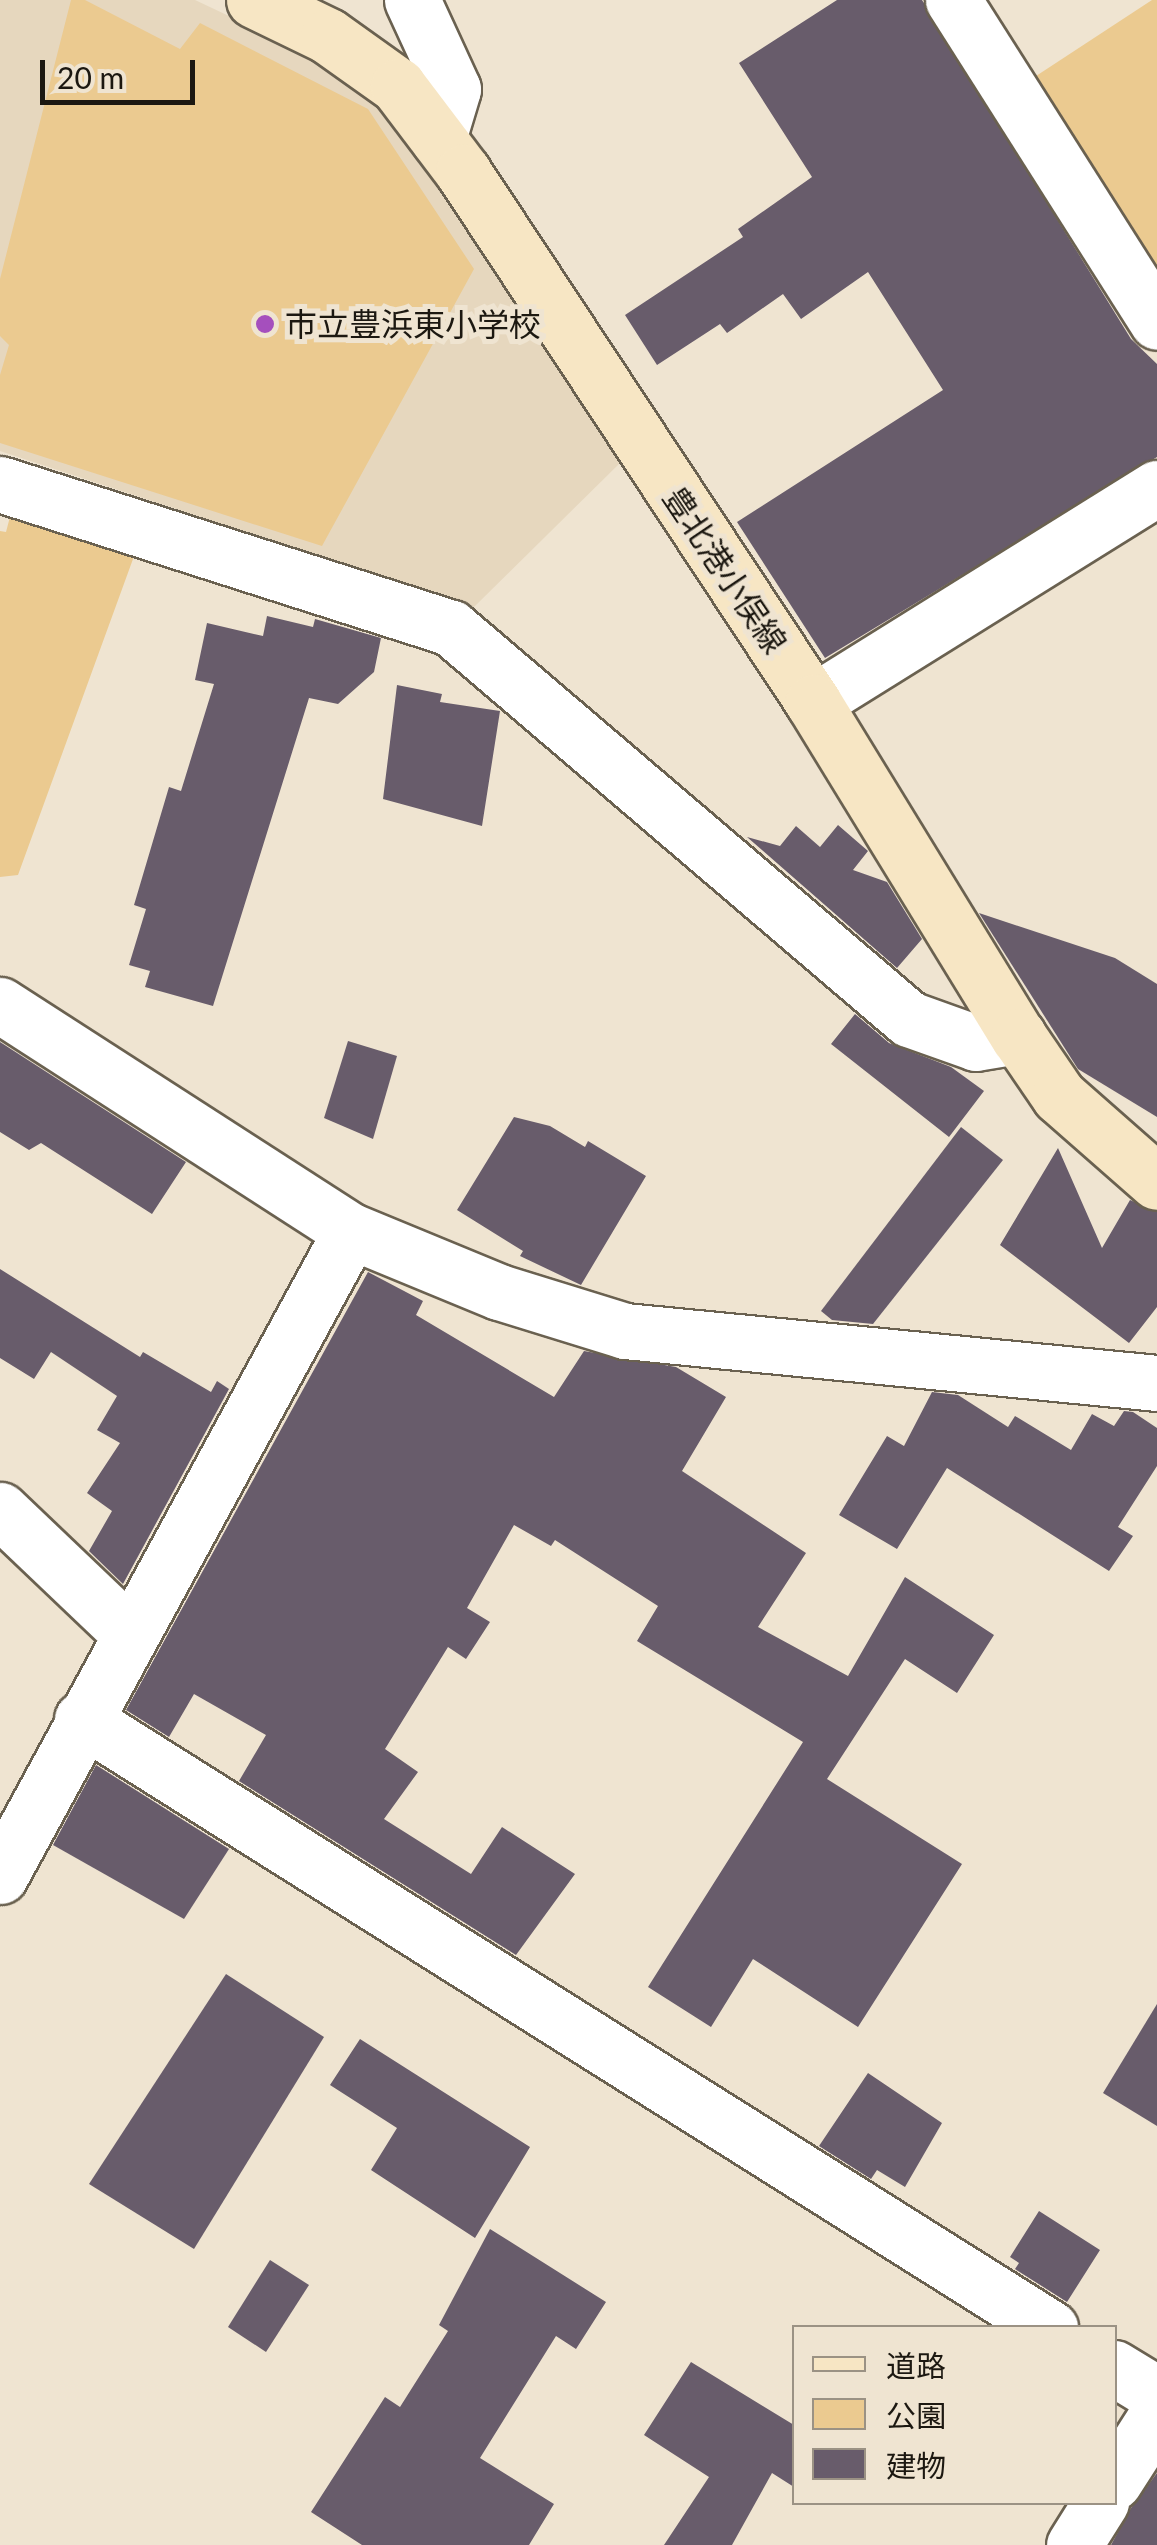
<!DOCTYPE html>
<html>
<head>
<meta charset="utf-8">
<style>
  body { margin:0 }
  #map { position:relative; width:1157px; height:2545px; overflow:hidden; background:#efe4d1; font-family:Lato,"Noto Sans JP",sans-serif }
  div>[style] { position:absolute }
  .built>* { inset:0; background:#e6d7be }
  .green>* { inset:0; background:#ebca90 }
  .building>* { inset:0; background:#685c6b }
  .roads { filter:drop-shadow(2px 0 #6a6150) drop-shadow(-2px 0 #6a6150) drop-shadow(0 2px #6a6150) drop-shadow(0 -2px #6a6150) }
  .minor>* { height:55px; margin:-27.5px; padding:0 27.5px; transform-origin:27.5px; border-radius:27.5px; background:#fff }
  .secondary>* { height:55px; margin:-27.5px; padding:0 27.5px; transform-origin:27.5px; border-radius:27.5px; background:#f7e6c4 }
  .dots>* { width:28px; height:28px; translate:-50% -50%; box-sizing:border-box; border:5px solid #efe4d1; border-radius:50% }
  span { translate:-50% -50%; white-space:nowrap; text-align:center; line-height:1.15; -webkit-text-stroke:10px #efe4d1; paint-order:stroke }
  .poi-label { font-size:32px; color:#1c1811 }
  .left { translate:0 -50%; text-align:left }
  .street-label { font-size:32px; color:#1c1811 }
  .legend { position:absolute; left:792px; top:2325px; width:325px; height:180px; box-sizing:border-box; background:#efe4d1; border:2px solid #9b9284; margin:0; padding:12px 18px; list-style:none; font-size:30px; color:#1c1811 }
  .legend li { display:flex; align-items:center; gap:20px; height:50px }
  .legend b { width:50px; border:2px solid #9b9284 }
  .scale { position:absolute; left:40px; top:60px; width:155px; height:45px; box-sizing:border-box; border:5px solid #1c1811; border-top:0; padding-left:12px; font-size:30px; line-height:35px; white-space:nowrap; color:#1c1811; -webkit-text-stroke:8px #efe4d1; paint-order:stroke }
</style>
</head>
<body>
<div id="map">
  <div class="built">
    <i style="clip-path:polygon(0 0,195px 0,282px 41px,377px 98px,622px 461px,474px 607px,0 451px)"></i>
  </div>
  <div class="green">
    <i style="clip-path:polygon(71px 0,85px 0,180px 49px,200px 23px,368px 109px,474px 269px,322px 546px,0 443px,0 375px,9px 345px,0 336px,0 279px)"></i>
    <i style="clip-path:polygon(1152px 0,1157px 0,1157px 284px,1033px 78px)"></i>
    <i style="clip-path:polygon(11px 513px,137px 548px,18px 875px,0 877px,0 531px,6px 532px)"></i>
  </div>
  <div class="building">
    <i style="clip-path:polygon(837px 0,922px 0,1131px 339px,1157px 364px,1157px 457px,825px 658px,737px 522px,943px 390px,868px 272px,801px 319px,783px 294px,727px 333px,720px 324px,657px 365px,625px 315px,743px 237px,738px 229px,812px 177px,739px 63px)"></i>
    <i style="clip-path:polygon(267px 616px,313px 627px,315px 619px,381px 638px,374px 672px,338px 704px,309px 698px,213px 1006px,145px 987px,150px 971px,129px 965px,146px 909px,134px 905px,169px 787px,181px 791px,214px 684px,195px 680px,207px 623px,263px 636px)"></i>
    <i style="clip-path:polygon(397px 685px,442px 694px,440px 702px,500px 711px,482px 826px,383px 799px)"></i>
    <i style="clip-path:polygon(838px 825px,868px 851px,853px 870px,887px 882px,922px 939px,897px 968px,747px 837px,780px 846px,796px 826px,820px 847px)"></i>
    <i style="clip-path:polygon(979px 913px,1115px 958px,1157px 984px,1157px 1117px,1078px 1069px)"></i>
    <i style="clip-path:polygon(855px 1014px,889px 1043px,951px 1067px,984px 1091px,949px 1137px,831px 1044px)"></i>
    <i style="clip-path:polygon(348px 1041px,397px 1056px,373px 1139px,324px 1118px)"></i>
    <i style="clip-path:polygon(0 1042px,186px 1162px,152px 1214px,41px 1143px,29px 1150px,0 1132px)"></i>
    <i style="clip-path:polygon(514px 1117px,550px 1126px,585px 1147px,588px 1141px,646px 1176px,581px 1285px,520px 1256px,523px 1251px,457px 1210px)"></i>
    <i style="clip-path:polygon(961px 1127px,1003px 1160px,873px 1324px,832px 1320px,821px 1311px)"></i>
    <i style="clip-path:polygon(1058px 1148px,1102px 1248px,1130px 1200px,1157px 1212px,1157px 1307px,1129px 1343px,1000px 1245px)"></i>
    <i style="clip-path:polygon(0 1269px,140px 1357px,143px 1352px,211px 1392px,217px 1381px,229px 1389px,123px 1584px,89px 1551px,112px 1511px,87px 1493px,120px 1443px,97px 1430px,117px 1396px,51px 1352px,34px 1379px,0 1358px)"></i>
    <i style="clip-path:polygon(368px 1272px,423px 1301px,416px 1315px,554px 1397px,584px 1351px,676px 1367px,726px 1397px,682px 1471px,806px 1553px,758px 1627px,848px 1676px,905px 1577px,994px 1635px,957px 1693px,905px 1659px,827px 1779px,962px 1864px,858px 2027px,753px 1959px,711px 2027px,648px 1987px,803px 1742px,637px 1641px,658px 1606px,555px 1540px,551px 1546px,514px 1525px,467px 1608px,490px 1622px,466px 1659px,448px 1647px,385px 1749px,418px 1772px,384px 1819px,471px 1874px,502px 1827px,575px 1874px,516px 1955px,239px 1781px,266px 1735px,194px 1694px,169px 1737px,126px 1710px)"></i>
    <i style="clip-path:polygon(932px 1392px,958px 1395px,1008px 1427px,1015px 1416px,1071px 1450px,1092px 1414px,1114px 1426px,1124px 1411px,1133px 1412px,1157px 1428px,1157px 1466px,1118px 1527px,1133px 1536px,1109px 1571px,947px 1468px,897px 1549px,839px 1515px,887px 1436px,904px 1446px)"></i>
    <i style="clip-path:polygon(96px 1765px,229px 1849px,184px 1919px,53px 1845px)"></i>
    <i style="clip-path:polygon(226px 1974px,324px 2037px,194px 2249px,89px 2184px)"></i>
    <i style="clip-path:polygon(1157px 2004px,1157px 2126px,1103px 2093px)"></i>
    <i style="clip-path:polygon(360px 2039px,530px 2147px,475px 2238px,371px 2170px,397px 2128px,330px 2085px)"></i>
    <i style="clip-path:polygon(868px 2073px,942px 2123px,905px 2187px,877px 2170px,871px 2179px,819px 2146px)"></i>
    <i style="clip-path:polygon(1039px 2211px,1100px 2250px,1067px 2302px,1015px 2269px,1019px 2263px,1010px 2257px)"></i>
    <i style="clip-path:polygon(490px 2229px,606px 2302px,576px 2349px,556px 2336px,480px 2458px,554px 2504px,529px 2545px,362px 2545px,311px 2512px,385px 2397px,400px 2407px,448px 2331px,439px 2325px)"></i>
    <i style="clip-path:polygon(270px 2260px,309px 2285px,266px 2352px,228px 2327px)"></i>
    <i style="clip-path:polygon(691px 2362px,794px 2425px,794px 2487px,772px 2473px,732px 2545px,664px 2545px,709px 2477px,644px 2435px)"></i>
    <i style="clip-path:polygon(1157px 2473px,1157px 2545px,1111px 2545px,1131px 2508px)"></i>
  </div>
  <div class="roads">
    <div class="minor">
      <i style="left:412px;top:0;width:98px;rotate:65.3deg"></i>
      <i style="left:453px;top:89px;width:52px;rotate:106.7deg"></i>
      <i style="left:953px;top:0;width:381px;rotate:57.6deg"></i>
      <i style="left:0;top:484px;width:473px;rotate:17.7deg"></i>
      <i style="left:451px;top:628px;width:602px;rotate:40.49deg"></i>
      <i style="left:909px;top:1019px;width:71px;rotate:19.7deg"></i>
      <i style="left:976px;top:1043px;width:43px;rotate:-9.5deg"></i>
      <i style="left:813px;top:702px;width:405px;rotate:-31.9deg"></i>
      <i style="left:0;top:1005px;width:417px;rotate:32.8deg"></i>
      <i style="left:351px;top:1231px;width:160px;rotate:22.4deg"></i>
      <i style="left:499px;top:1292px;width:132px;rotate:17.2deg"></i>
      <i style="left:625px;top:1331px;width:535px;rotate:5.58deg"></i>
      <i style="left:0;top:1510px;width:180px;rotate:43.6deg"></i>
      <i style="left:82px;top:1719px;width:1144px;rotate:32.18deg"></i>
      <i style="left:0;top:1876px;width:734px;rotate:-61.45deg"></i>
      <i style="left:1114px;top:2368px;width:50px;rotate:31.2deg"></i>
      <i style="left:1114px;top:2482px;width:80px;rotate:-57.3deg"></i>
      <i style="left:1074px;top:2545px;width:51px;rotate:-57.9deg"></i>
    </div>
    <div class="secondary">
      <i style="left:254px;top:0;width:82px;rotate:25.9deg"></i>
      <i style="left:328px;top:36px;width:86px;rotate:35.5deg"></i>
      <i style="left:398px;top:86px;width:108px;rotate:52.9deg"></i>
      <i style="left:463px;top:172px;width:635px;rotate:56.56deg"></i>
      <i style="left:813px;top:702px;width:392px;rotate:58.5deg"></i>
      <i style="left:1018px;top:1036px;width:73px;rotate:55.7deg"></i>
      <i style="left:1059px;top:1096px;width:130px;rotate:41.3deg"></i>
    </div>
  </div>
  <div class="dots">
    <i style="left:265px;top:324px;background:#a54fbd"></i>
  </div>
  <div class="poi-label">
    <span class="left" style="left:285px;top:324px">市立豊浜東小学校</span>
  </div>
  <div class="street-label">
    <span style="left:725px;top:570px;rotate:56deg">豊北港小俣線</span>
  </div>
  <ul class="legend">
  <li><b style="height:12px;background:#f7e6c4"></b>道路</li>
  <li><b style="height:28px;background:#ebca90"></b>公園</li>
  <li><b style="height:28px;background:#685c6b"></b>建物</li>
  </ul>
  <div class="scale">20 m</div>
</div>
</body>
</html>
